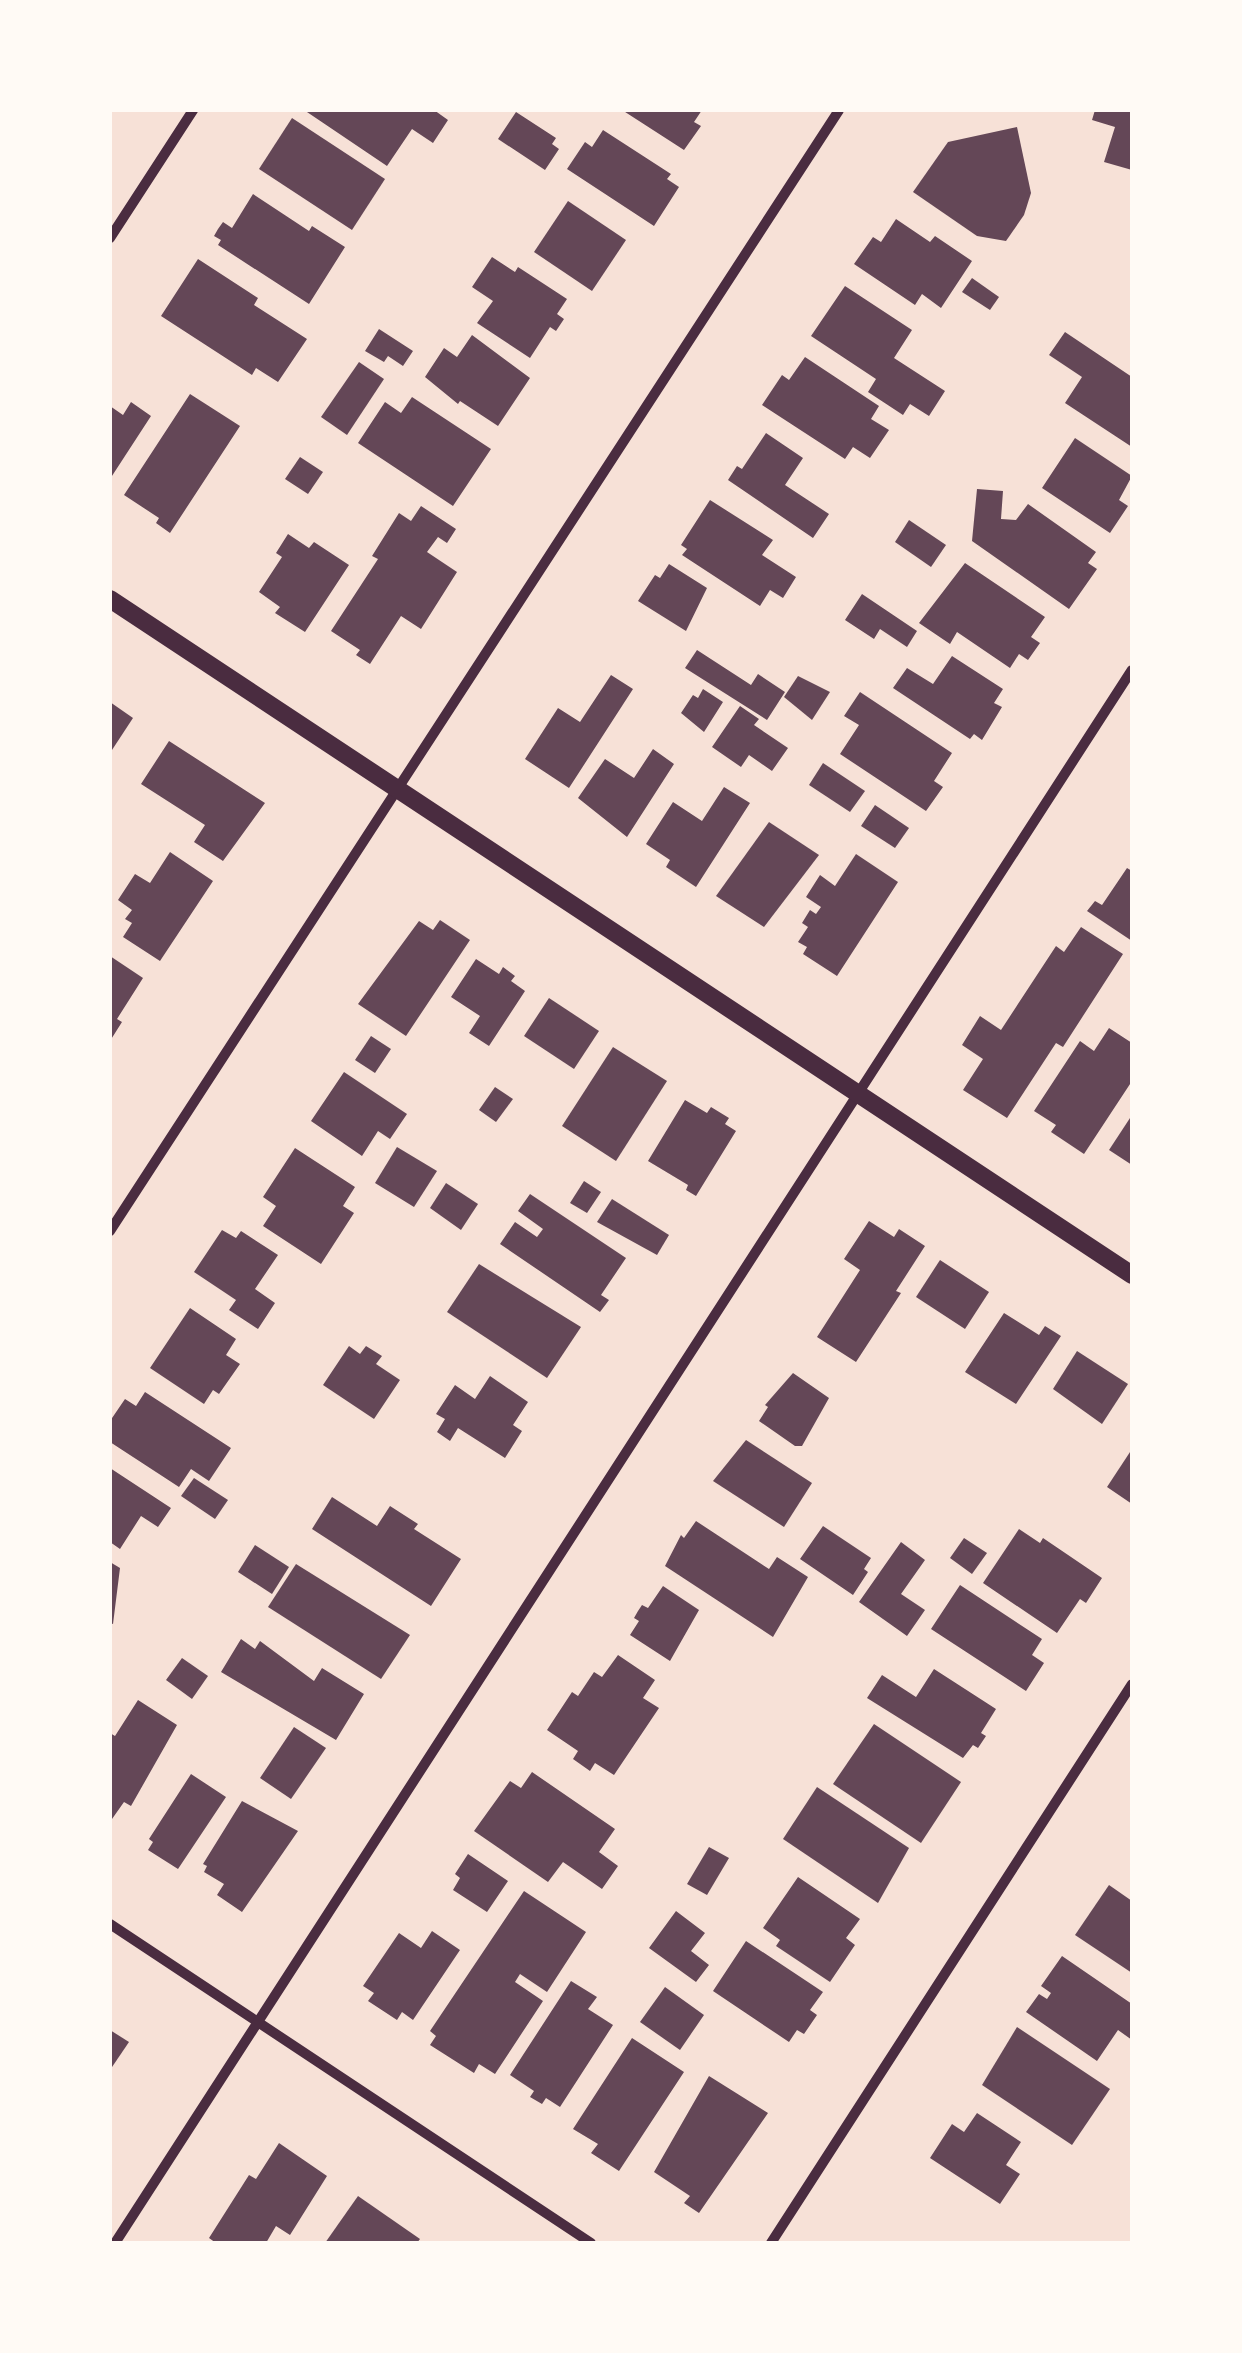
<!DOCTYPE html>
<html>
<head>
<meta charset="utf-8">
<style>
  body { margin:0 }
  #map { position:relative; width:1242px; height:2353px; overflow:hidden; background:#f7e1d7; font-family:Poppins,sans-serif }
  div>[style] { position:absolute }
  .building>* { inset:0; background:#644757 }
  .minor>* { height:10px; margin:-5px; padding:0 5px; transform-origin:5px; border-radius:5px; background:#4a2c40 }
  .tertiary>* { height:18px; margin:-9px; padding:0 9px; transform-origin:9px; border-radius:9px; background:#4a2c40 }
  span { translate:-50% -50%; white-space:nowrap; text-align:center; line-height:1.15; -webkit-text-stroke:8px #fffaf5; paint-order:stroke }
  .frame { position:absolute; inset:0; border:112px solid #fffaf5; pointer-events:none }
</style>
</head>
<body>
<div id="map">
  <div class="building">
    <i style="clip-path:polygon(304px 110px,434px 110px,448px 120px,433px 143px,412px 129px,387px 166px)"></i>
    <i style="clip-path:polygon(622px 110px,702px 110px,694px 122px,701px 126px,684px 150px)"></i>
    <i style="clip-path:polygon(1095px 110px,1132px 110px,1132px 170px,1104px 162px,1115px 127px,1092px 120px)"></i>
    <i style="clip-path:polygon(516px 112px,556px 138px,552px 144px,559px 149px,545px 170px,498px 139px)"></i>
    <i style="clip-path:polygon(292px 118px,385px 179px,352px 230px,259px 169px)"></i>
    <i style="clip-path:polygon(1017px 127px,1031px 193px,1024px 215px,1006px 241px,977px 236px,913px 192px,948px 142px)"></i>
    <i style="clip-path:polygon(603px 130px,671px 174px,667px 179px,679px 187px,654px 226px,567px 169px,585px 142px,592px 147px)"></i>
    <i style="clip-path:polygon(253px 194px,309px 231px,312px 226px,345px 247px,309px 304px,218px 245px,221px 240px,214px 236px,218px 229px,223px 222px,232px 228px)"></i>
    <i style="clip-path:polygon(568px 201px,626px 240px,592px 291px,534px 252px)"></i>
    <i style="clip-path:polygon(896px 219px,930px 242px,935px 236px,972px 261px,941px 308px,922px 294px,915px 305px,854px 264px,873px 237px,881px 242px)"></i>
    <i style="clip-path:polygon(492px 257px,515px 272px,518px 267px,567px 299px,557px 314px,564px 319px,556px 331px,550px 327px,530px 358px,477px 323px,493px 301px,472px 287px)"></i>
    <i style="clip-path:polygon(198px 259px,258px 298px,254px 305px,307px 339px,278px 382px,256px 368px,252px 375px,161px 316px)"></i>
    <i style="clip-path:polygon(972px 278px,999px 297px,990px 310px,962px 292px)"></i>
    <i style="clip-path:polygon(845px 286px,912px 330px,894px 358px,945px 391px,929px 416px,910px 404px,903px 415px,868px 392px,876px 379px,811px 336px)"></i>
    <i style="clip-path:polygon(379px 329px,413px 351px,403px 366px,388px 356px,384px 362px,365px 351px)"></i>
    <i style="clip-path:polygon(1065px 332px,1132px 377px,1132px 447px,1065px 403px,1082px 377px,1049px 355px)"></i>
    <i style="clip-path:polygon(472px 335px,530px 378px,498px 426px,460px 401px,458px 404px,425px 377px,444px 348px,457px 357px)"></i>
    <i style="clip-path:polygon(805px 357px,879px 406px,871px 419px,889px 430px,870px 458px,853px 447px,845px 459px,762px 405px,782px 375px,789px 380px)"></i>
    <i style="clip-path:polygon(359px 362px,384px 379px,347px 435px,321px 417px)"></i>
    <i style="clip-path:polygon(190px 394px,240px 426px,170px 533px,156px 523px,159px 518px,124px 495px)"></i>
    <i style="clip-path:polygon(412px 397px,491px 449px,453px 506px,358px 443px,385px 402px,401px 413px)"></i>
    <i style="clip-path:polygon(131px 402px,151px 416px,110px 479px,110px 406px,123px 415px)"></i>
    <i style="clip-path:polygon(766px 433px,803px 458px,785px 485px,829px 514px,813px 538px,728px 480px,737px 466px,742px 469px)"></i>
    <i style="clip-path:polygon(1075px 438px,1132px 476px,1119px 500px,1128px 506px,1110px 533px,1042px 488px)"></i>
    <i style="clip-path:polygon(300px 457px,323px 472px,308px 494px,285px 479px)"></i>
    <i style="clip-path:polygon(977px 489px,1003px 491px,1001px 519px,1016px 520px,1028px 504px,1096px 552px,1088px 563px,1097px 569px,1069px 609px,972px 541px)"></i>
    <i style="clip-path:polygon(710px 500px,773px 540px,762px 555px,796px 577px,783px 598px,770px 590px,760px 606px,682px 555px,687px 549px,681px 545px)"></i>
    <i style="clip-path:polygon(421px 506px,456px 529px,447px 543px,438px 537px,427px 552px,457px 572px,421px 629px,401px 616px,370px 664px,356px 655px,360px 650px,331px 631px,378px 559px,372px 556px,399px 513px,411px 521px)"></i>
    <i style="clip-path:polygon(909px 520px,946px 545px,931px 567px,895px 542px)"></i>
    <i style="clip-path:polygon(288px 534px,309px 548px,314px 542px,349px 565px,305px 632px,275px 613px,280px 607px,259px 592px,282px 557px,276px 553px)"></i>
    <i style="clip-path:polygon(965px 563px,1045px 617px,1031px 637px,1040px 643px,1028px 660px,1019px 654px,1010px 668px,957px 632px,950px 644px,919px 623px)"></i>
    <i style="clip-path:polygon(669px 564px,707px 588px,686px 631px,638px 601px,655px 575px,660px 578px)"></i>
    <i style="clip-path:polygon(862px 594px,917px 631px,907px 647px,880px 629px,874px 639px,845px 620px)"></i>
    <i style="clip-path:polygon(697px 650px,751px 685px,758px 674px,785px 692px,767px 720px,685px 668px)"></i>
    <i style="clip-path:polygon(952px 656px,1003px 689px,994px 703px,1002px 707px,982px 740px,974px 734px,970px 739px,893px 688px,907px 668px,933px 684px)"></i>
    <i style="clip-path:polygon(611px 675px,633px 689px,569px 788px,525px 759px,558px 708px,580px 722px)"></i>
    <i style="clip-path:polygon(798px 676px,830px 692px,812px 720px,784px 697px)"></i>
    <i style="clip-path:polygon(703px 689px,723px 702px,704px 732px,681px 713px,693px 695px,698px 698px)"></i>
    <i style="clip-path:polygon(860px 692px,952px 753px,934px 781px,943px 787px,926px 811px,840px 754px,859px 725px,844px 716px)"></i>
    <i style="clip-path:polygon(110px 702px,133px 718px,110px 753px)"></i>
    <i style="clip-path:polygon(740px 706px,759px 719px,754px 725px,788px 748px,772px 771px,749px 755px,741px 767px,712px 747px)"></i>
    <i style="clip-path:polygon(169px 741px,265px 803px,223px 861px,194px 842px,205px 825px,141px 784px)"></i>
    <i style="clip-path:polygon(653px 749px,674px 764px,627px 837px,578px 798px,605px 759px,634px 778px)"></i>
    <i style="clip-path:polygon(823px 763px,865px 791px,850px 812px,809px 785px)"></i>
    <i style="clip-path:polygon(724px 787px,750px 803px,696px 887px,666px 867px,670px 860px,646px 844px,673px 802px,702px 821px)"></i>
    <i style="clip-path:polygon(875px 805px,909px 828px,895px 848px,861px 826px)"></i>
    <i style="clip-path:polygon(769px 822px,819px 855px,764px 927px,716px 896px)"></i>
    <i style="clip-path:polygon(170px 852px,213px 881px,160px 961px,123px 937px,132px 923px,125px 919px,132px 910px,118px 900px,135px 874px,150px 883px)"></i>
    <i style="clip-path:polygon(856px 854px,898px 882px,837px 976px,803px 954px,807px 947px,798px 942px,808px 927px,802px 923px,810px 910px,816px 914px,821px 907px,806px 897px,820px 875px,835px 886px)"></i>
    <i style="clip-path:polygon(1127px 868px,1132px 871px,1132px 941px,1087px 911px,1095px 901px,1102px 905px)"></i>
    <i style="clip-path:polygon(440px 920px,470px 940px,406px 1036px,358px 1004px,419px 921px,433px 930px)"></i>
    <i style="clip-path:polygon(1081px 927px,1123px 954px,1063px 1047px,1056px 1043px,1007px 1118px,963px 1090px,983px 1059px,962px 1045px,980px 1016px,1001px 1030px,1056px 946px,1064px 952px)"></i>
    <i style="clip-path:polygon(110px 956px,143px 978px,117px 1019px,122px 1022px,110px 1041px)"></i>
    <i style="clip-path:polygon(476px 959px,499px 974px,503px 967px,515px 976px,511px 981px,525px 991px,489px 1046px,469px 1033px,480px 1016px,451px 997px)"></i>
    <i style="clip-path:polygon(549px 998px,599px 1031px,574px 1069px,524px 1036px)"></i>
    <i style="clip-path:polygon(1109px 1028px,1132px 1043px,1132px 1081px,1084px 1154px,1051px 1132px,1056px 1125px,1034px 1111px,1080px 1041px,1094px 1051px)"></i>
    <i style="clip-path:polygon(371px 1036px,391px 1049px,375px 1073px,355px 1060px)"></i>
    <i style="clip-path:polygon(613px 1047px,667px 1081px,616px 1161px,562px 1126px)"></i>
    <i style="clip-path:polygon(344px 1072px,407px 1114px,390px 1139px,378px 1131px,362px 1156px,311px 1121px)"></i>
    <i style="clip-path:polygon(495px 1087px,513px 1099px,496px 1122px,479px 1110px)"></i>
    <i style="clip-path:polygon(685px 1100px,707px 1113px,711px 1107px,729px 1118px,725px 1124px,736px 1131px,696px 1196px,686px 1190px,688px 1185px,648px 1161px)"></i>
    <i style="clip-path:polygon(1132px 1115px,1132px 1165px,1109px 1150px)"></i>
    <i style="clip-path:polygon(397px 1147px,437px 1171px,414px 1207px,375px 1183px)"></i>
    <i style="clip-path:polygon(295px 1148px,355px 1187px,343px 1206px,354px 1213px,321px 1264px,263px 1226px,276px 1206px,263px 1197px)"></i>
    <i style="clip-path:polygon(584px 1181px,601px 1192px,587px 1213px,570px 1203px)"></i>
    <i style="clip-path:polygon(446px 1183px,478px 1204px,461px 1230px,430px 1208px)"></i>
    <i style="clip-path:polygon(530px 1194px,626px 1258px,601px 1295px,609px 1300px,600px 1312px,500px 1244px,515px 1222px,537px 1237px,543px 1229px,518px 1211px)"></i>
    <i style="clip-path:polygon(612px 1199px,669px 1235px,657px 1255px,597px 1222px)"></i>
    <i style="clip-path:polygon(869px 1221px,894px 1237px,899px 1229px,925px 1246px,896px 1291px,901px 1293px,856px 1362px,817px 1337px,860px 1270px,844px 1259px)"></i>
    <i style="clip-path:polygon(222px 1230px,236px 1238px,241px 1231px,278px 1255px,255px 1289px,275px 1303px,258px 1329px,229px 1310px,236px 1300px,194px 1272px)"></i>
    <i style="clip-path:polygon(940px 1260px,989px 1292px,965px 1329px,916px 1297px)"></i>
    <i style="clip-path:polygon(479px 1264px,581px 1327px,547px 1378px,447px 1312px)"></i>
    <i style="clip-path:polygon(190px 1308px,236px 1339px,226px 1355px,240px 1364px,219px 1394px,213px 1390px,204px 1404px,150px 1368px)"></i>
    <i style="clip-path:polygon(1004px 1313px,1039px 1335px,1045px 1326px,1061px 1336px,1016px 1404px,965px 1372px)"></i>
    <i style="clip-path:polygon(349px 1346px,360px 1354px,366px 1346px,382px 1356px,376px 1364px,400px 1380px,374px 1419px,323px 1385px)"></i>
    <i style="clip-path:polygon(1077px 1351px,1128px 1384px,1102px 1424px,1053px 1389px)"></i>
    <i style="clip-path:polygon(793px 1373px,829px 1398px,802px 1446px,795px 1446px,759px 1421px,768px 1407px,765px 1405px)"></i>
    <i style="clip-path:polygon(490px 1376px,528px 1402px,513px 1425px,522px 1431px,505px 1458px,458px 1428px,450px 1441px,437px 1432px,445px 1419px,436px 1414px,455px 1385px,475px 1399px)"></i>
    <i style="clip-path:polygon(145px 1392px,231px 1448px,209px 1481px,191px 1469px,179px 1487px,110px 1442px,110px 1421px,125px 1399px,136px 1406px)"></i>
    <i style="clip-path:polygon(746px 1440px,812px 1483px,784px 1527px,713px 1481px)"></i>
    <i style="clip-path:polygon(1132px 1449px,1132px 1504px,1107px 1487px)"></i>
    <i style="clip-path:polygon(110px 1468px,171px 1508px,158px 1527px,141px 1516px,120px 1549px,110px 1542px)"></i>
    <i style="clip-path:polygon(194px 1478px,228px 1500px,215px 1519px,181px 1496px)"></i>
    <i style="clip-path:polygon(332px 1497px,377px 1526px,390px 1506px,418px 1524px,414px 1529px,461px 1559px,431px 1606px,312px 1529px)"></i>
    <i style="clip-path:polygon(696px 1521px,769px 1569px,777px 1557px,808px 1577px,773px 1637px,665px 1566px,681px 1535px,684px 1538px)"></i>
    <i style="clip-path:polygon(823px 1526px,871px 1558px,864px 1569px,868px 1572px,853px 1595px,800px 1559px)"></i>
    <i style="clip-path:polygon(1019px 1529px,1040px 1543px,1043px 1538px,1102px 1578px,1086px 1603px,1080px 1599px,1057px 1633px,983px 1583px)"></i>
    <i style="clip-path:polygon(964px 1538px,987px 1553px,972px 1574px,950px 1558px)"></i>
    <i style="clip-path:polygon(901px 1542px,925px 1560px,901px 1594px,925px 1610px,907px 1636px,859px 1602px)"></i>
    <i style="clip-path:polygon(255px 1545px,289px 1567px,272px 1594px,238px 1572px)"></i>
    <i style="clip-path:polygon(110px 1562px,120px 1568px,113px 1624px,110px 1623px)"></i>
    <i style="clip-path:polygon(296px 1564px,410px 1635px,381px 1679px,268px 1607px)"></i>
    <i style="clip-path:polygon(960px 1585px,1042px 1639px,1032px 1655px,1044px 1663px,1026px 1691px,931px 1629px)"></i>
    <i style="clip-path:polygon(663px 1586px,699px 1610px,670px 1661px,630px 1635px,639px 1621px,634px 1618px,638px 1611px,642px 1605px,648px 1608px)"></i>
    <i style="clip-path:polygon(241px 1639px,255px 1649px,260px 1641px,314px 1681px,322px 1668px,364px 1694px,336px 1740px,221px 1672px)"></i>
    <i style="clip-path:polygon(618px 1655px,655px 1680px,643px 1698px,659px 1708px,614px 1775px,595px 1763px,590px 1771px,573px 1759px,578px 1751px,547px 1730px,572px 1692px,578px 1696px,594px 1672px,602px 1677px)"></i>
    <i style="clip-path:polygon(182px 1658px,208px 1676px,192px 1699px,166px 1680px)"></i>
    <i style="clip-path:polygon(934px 1669px,996px 1709px,981px 1733px,986px 1736px,978px 1748px,973px 1745px,963px 1758px,867px 1698px,882px 1675px,916px 1697px)"></i>
    <i style="clip-path:polygon(138px 1700px,177px 1725px,131px 1806px,124px 1802px,112px 1819px,110px 1733px,115px 1736px)"></i>
    <i style="clip-path:polygon(874px 1724px,961px 1782px,921px 1843px,833px 1784px)"></i>
    <i style="clip-path:polygon(294px 1727px,326px 1748px,291px 1799px,260px 1778px)"></i>
    <i style="clip-path:polygon(532px 1772px,615px 1829px,599px 1852px,618px 1866px,602px 1889px,563px 1862px,548px 1882px,474px 1831px,510px 1781px,521px 1788px)"></i>
    <i style="clip-path:polygon(191px 1774px,226px 1797px,178px 1869px,148px 1850px,153px 1842px,149px 1839px)"></i>
    <i style="clip-path:polygon(817px 1787px,909px 1848px,878px 1903px,783px 1839px)"></i>
    <i style="clip-path:polygon(242px 1801px,298px 1831px,242px 1912px,217px 1895px,224px 1884px,204px 1872px,207px 1866px,203px 1864px)"></i>
    <i style="clip-path:polygon(709px 1847px,729px 1858px,707px 1895px,687px 1884px)"></i>
    <i style="clip-path:polygon(468px 1854px,508px 1881px,487px 1912px,453px 1890px,460px 1878px,455px 1874px)"></i>
    <i style="clip-path:polygon(798px 1877px,860px 1919px,846px 1938px,855px 1945px,830px 1982px,776px 1946px,780px 1940px,763px 1928px)"></i>
    <i style="clip-path:polygon(1109px 1885px,1132px 1901px,1132px 1973px,1075px 1935px)"></i>
    <i style="clip-path:polygon(524px 1891px,586px 1932px,547px 1992px,520px 1974px,515px 1982px,543px 2001px,495px 2074px,479px 2064px,474px 2073px,430px 2045px,436px 2036px,430px 2031px)"></i>
    <i style="clip-path:polygon(676px 1911px,705px 1933px,691px 1951px,709px 1965px,696px 1982px,649px 1948px)"></i>
    <i style="clip-path:polygon(432px 1931px,460px 1950px,413px 2020px,402px 2012px,397px 2020px,368px 2001px,374px 1993px,363px 1986px,399px 1933px,421px 1948px)"></i>
    <i style="clip-path:polygon(746px 1941px,823px 1992px,810px 2010px,817px 2015px,804px 2034px,797px 2030px,789px 2042px,713px 1991px)"></i>
    <i style="clip-path:polygon(1062px 1956px,1132px 2004px,1132px 2040px,1118px 2030px,1097px 2061px,1026px 2012px,1039px 1994px,1047px 1999px,1051px 1993px,1041px 1986px)"></i>
    <i style="clip-path:polygon(571px 1981px,597px 1997px,588px 2009px,613px 2025px,560px 2107px,546px 2098px,542px 2104px,530px 2097px,534px 2091px,510px 2075px)"></i>
    <i style="clip-path:polygon(665px 1987px,704px 2015px,680px 2050px,640px 2022px)"></i>
    <i style="clip-path:polygon(1017px 2027px,1110px 2089px,1072px 2145px,982px 2085px)"></i>
    <i style="clip-path:polygon(110px 2030px,129px 2042px,110px 2070px)"></i>
    <i style="clip-path:polygon(632px 2038px,684px 2072px,619px 2171px,591px 2153px,598px 2144px,573px 2129px)"></i>
    <i style="clip-path:polygon(709px 2076px,768px 2113px,699px 2213px,684px 2203px,690px 2196px,654px 2172px)"></i>
    <i style="clip-path:polygon(977px 2113px,1021px 2142px,1006px 2165px,1020px 2174px,1000px 2204px,930px 2158px,952px 2124px,964px 2132px)"></i>
    <i style="clip-path:polygon(279px 2143px,327px 2176px,290px 2235px,276px 2226px,266px 2243px,216px 2243px,209px 2238px,249px 2175px,256px 2179px)"></i>
    <i style="clip-path:polygon(358px 2196px,420px 2239px,417px 2243px,325px 2243px)"></i>
  </div>
  <div class="minor">
    <i style="left:110px;top:238px;width:153px;rotate:-57deg"></i>
    <i style="left:110px;top:1231px;width:1337px;rotate:-56.96deg"></i>
    <i style="left:110px;top:1924px;width:577px;rotate:33.55deg"></i>
    <i style="left:115px;top:2243px;width:1873px;rotate:-57.12deg"></i>
    <i style="left:771px;top:2243px;width:665px;rotate:-57.15deg"></i>
  </div>
  <div class="tertiary">
    <i style="left:110px;top:599px;width:1225px;rotate:33.48deg"></i>
  </div>
  <div class="frame"></div>
</div>
</body>
</html>
